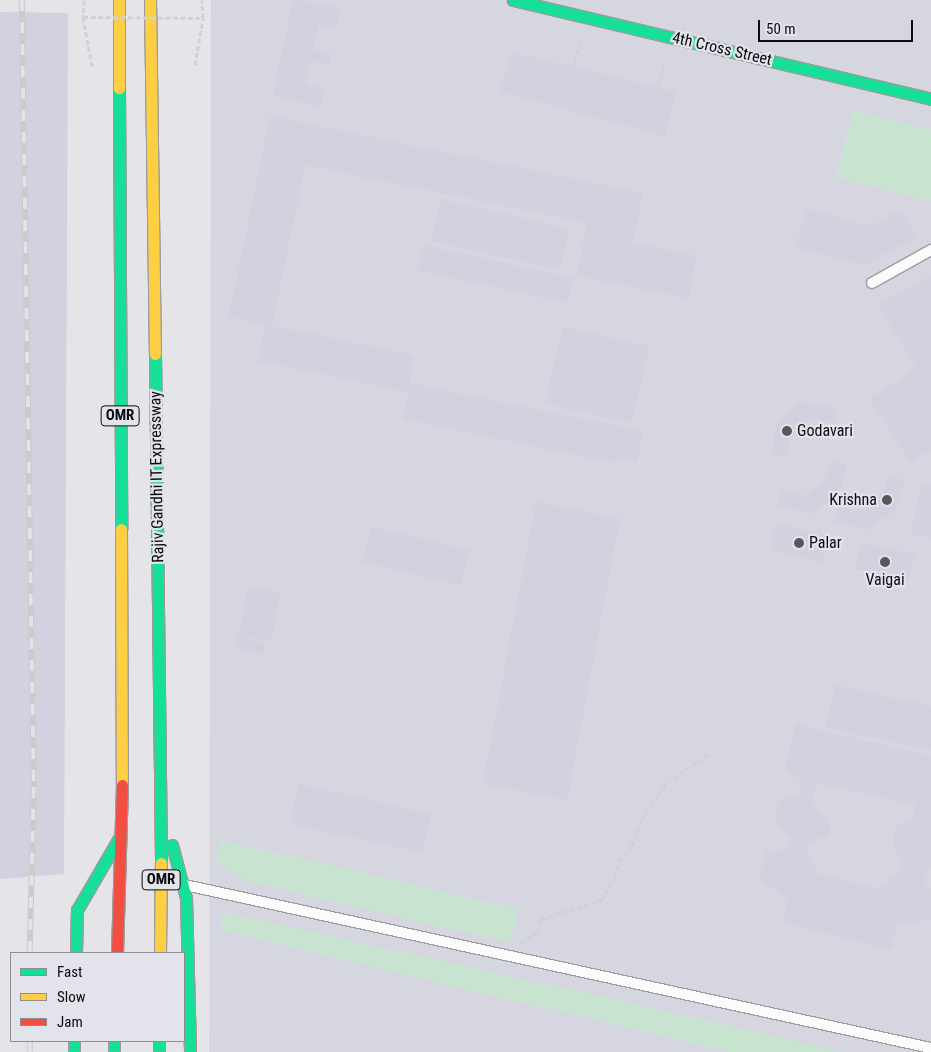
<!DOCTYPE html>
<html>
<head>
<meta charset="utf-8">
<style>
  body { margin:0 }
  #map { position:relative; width:931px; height:1052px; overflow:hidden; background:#e4e4e9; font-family:"Roboto Condensed",sans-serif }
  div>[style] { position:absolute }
  .built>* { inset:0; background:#d6d6e0 }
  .green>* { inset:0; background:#c8e4d1 }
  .building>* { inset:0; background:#d1d1df }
  .path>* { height:3px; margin-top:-1.5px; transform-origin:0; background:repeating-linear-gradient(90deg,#d1d1d2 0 5px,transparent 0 7.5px) }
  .roads { filter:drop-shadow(1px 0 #9c9ca0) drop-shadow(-1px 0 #9c9ca0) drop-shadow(0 1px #9c9ca0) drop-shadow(0 -1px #9c9ca0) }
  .lane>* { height:10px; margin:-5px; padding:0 5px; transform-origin:5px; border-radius:5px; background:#fbfbfc }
  .fast>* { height:11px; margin:-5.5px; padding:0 5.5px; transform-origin:5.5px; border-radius:5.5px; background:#16e098 }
  .slow>* { height:11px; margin:-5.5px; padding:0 5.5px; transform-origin:5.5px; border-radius:5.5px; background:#ffcf43 }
  .jam>* { height:11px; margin:-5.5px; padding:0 5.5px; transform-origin:5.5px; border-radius:5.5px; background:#f24e42 }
  .rail>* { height:5.5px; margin-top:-2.75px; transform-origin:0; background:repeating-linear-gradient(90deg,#e2e3eb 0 11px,#cbcbcc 0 22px); box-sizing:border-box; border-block:1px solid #cbcbcc }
  .path-bridge>* { height:3px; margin-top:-1.5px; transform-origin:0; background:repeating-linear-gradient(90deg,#d1d1d2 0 5px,transparent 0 7.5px) }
  .dots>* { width:14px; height:14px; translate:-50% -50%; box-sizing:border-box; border:2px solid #e2e3eb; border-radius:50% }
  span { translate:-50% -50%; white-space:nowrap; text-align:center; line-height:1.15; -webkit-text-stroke:4.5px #e2e3eb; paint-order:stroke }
  .shield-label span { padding:1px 4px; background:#e2e3eb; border:1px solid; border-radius:4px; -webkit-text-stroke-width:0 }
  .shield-label { font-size:15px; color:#0c0c0f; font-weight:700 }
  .street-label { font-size:16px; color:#0c0c0f }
  .poi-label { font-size:16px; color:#0c0c0f }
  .left { translate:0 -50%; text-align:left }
  .right { translate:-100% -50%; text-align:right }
  .legend { position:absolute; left:10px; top:952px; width:175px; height:90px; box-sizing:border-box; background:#e2e3eb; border:1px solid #8c8d93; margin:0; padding:6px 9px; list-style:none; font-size:15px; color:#0c0c0f }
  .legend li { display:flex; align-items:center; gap:10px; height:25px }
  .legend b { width:25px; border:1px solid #8c8d93 }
  .scale { position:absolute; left:758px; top:20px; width:155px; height:22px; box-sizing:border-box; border:2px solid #0c0c0f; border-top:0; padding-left:6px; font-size:15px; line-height:18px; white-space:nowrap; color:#0c0c0f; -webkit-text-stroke:4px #e2e3eb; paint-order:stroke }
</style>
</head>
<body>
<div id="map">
  <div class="built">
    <i style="clip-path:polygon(211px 0,931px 0,931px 1052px,209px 1052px)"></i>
  </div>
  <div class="green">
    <i style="clip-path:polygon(853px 110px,931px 129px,931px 201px,836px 177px)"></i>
    <i style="clip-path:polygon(220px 840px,519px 909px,511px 943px,245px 881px,243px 876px,216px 864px)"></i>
    <i style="clip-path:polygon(223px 912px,697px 1018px,839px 1052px,728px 1052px,220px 930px)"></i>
  </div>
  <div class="building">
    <i style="clip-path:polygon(293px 0,341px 7px,336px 28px,319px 25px,313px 50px,331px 53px,329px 65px,310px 61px,306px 84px,324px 88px,320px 106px,273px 96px)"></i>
    <i style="clip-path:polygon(0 12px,68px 13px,64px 874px,0 879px)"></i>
    <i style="clip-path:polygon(511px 52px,676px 92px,665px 136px,501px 92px)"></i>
    <i style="clip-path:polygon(270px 116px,643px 193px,633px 243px,697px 256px,688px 298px,577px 276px,587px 223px,305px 165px,272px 326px,415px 355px,409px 383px,643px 431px,637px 463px,615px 458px,614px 463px,403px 419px,408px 392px,258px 361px,266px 324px,229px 317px)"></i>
    <i style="clip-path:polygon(441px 199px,570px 229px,560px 270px,431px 241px)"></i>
    <i style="clip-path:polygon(806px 209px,871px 226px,902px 209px,917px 237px,864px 265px,796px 248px)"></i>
    <i style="clip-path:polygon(423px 245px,573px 278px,568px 303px,417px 270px)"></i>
    <i style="clip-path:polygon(931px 275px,931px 450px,911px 463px,869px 399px,916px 368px,878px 305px)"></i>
    <i style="clip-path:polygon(563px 327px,649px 346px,632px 423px,545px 404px)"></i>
    <i style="clip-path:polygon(803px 401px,837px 407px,835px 423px,812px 419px,790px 439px,788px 457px,772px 454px,776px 424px)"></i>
    <i style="clip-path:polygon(831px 460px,847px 464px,839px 494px,811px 514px,777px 506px,781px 490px,804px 496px,826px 478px)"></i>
    <i style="clip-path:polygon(888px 476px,904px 480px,896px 510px,867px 530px,834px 522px,838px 506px,860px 511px,883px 494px)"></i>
    <i style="clip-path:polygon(922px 481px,931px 483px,931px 538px,911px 534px)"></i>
    <i style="clip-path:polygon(536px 502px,620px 518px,567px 800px,483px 784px)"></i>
    <i style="clip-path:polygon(775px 524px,829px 535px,823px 562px,769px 550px)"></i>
    <i style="clip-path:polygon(371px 527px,469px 550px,461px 585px,363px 562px)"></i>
    <i style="clip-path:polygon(861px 543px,915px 554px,909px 581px,855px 569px)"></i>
    <i style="clip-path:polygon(248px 587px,280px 592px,271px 641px,239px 635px)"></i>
    <i style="clip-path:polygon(238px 636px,265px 644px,262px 655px,235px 647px)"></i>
    <i style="clip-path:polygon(835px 685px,931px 706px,931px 750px,825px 728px)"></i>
    <i style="clip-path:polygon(evenodd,796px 724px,931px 756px,931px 866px,924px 882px,931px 889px,931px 920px,897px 923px,891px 949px,782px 923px,788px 900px,759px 878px,765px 853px,788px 848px,790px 839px,774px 818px,778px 801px,799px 796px,803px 781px,785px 770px,796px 724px,816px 783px,916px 805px,913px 819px,896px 827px,893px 844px,900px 864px,898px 875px,877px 888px,821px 875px,806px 853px,809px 843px,828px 835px,831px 821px,812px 803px,816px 783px)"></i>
    <i style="clip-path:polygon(299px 784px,431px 814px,423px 853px,290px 824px)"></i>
  </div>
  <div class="path">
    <i style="left:83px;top:17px;width:50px;rotate:79.6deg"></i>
    <i style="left:195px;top:65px;width:48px;rotate:-80.3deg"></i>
    <i style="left:573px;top:68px;width:30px;rotate:-76deg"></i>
    <i style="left:658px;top:88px;width:29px;rotate:-76deg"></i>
    <i style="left:521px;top:943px;width:20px;rotate:-33deg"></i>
    <i style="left:538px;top:932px;width:13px;rotate:-77deg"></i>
    <i style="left:541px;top:919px;width:64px;rotate:-17.3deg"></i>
    <i style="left:602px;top:900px;width:26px;rotate:-61deg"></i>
    <i style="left:615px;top:877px;width:16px;rotate:-75deg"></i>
    <i style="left:619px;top:862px;width:21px;rotate:-51deg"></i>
    <i style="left:632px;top:846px;width:29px;rotate:-70deg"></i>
    <i style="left:642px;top:819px;width:45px;rotate:-56deg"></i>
    <i style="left:667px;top:782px;width:49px;rotate:-33.4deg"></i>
  </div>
  <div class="roads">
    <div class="lane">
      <i style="left:872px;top:283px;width:68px;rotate:-29.2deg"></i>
      <i style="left:185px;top:885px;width:764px;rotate:12.33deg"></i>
    </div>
    <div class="fast">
      <i style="left:513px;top:0;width:430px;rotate:13.3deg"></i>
      <i style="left:119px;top:88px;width:441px;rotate:89.7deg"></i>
      <i style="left:155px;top:354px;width:509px;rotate:89.32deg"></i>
      <i style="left:172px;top:845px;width:55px;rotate:75.2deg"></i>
      <i style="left:186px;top:898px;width:154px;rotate:88.5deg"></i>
      <i style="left:76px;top:953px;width:43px;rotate:-88.7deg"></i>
      <i style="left:77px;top:910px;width:86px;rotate:-59.8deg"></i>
      <i style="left:74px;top:1041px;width:11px;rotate:90deg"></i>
      <i style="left:114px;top:1041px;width:11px;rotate:90deg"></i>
      <i style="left:159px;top:1041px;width:11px;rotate:90deg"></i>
    </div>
    <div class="slow">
      <i style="left:119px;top:0;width:88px;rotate:90deg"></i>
      <i style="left:150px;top:0;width:354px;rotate:89.2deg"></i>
      <i style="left:121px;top:529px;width:256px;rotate:89.8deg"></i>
      <i style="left:160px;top:953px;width:90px;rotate:-89.4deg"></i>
    </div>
    <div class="jam">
      <i style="left:117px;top:953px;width:168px;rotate:-88.3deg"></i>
    </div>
  </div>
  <div class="rail">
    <i style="left:22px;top:0;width:787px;rotate:89.13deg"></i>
    <i style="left:34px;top:787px;width:166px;rotate:91.4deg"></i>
    <i style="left:30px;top:1041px;width:11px;rotate:90deg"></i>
  </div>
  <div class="path-bridge">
    <i style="left:84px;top:0;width:17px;rotate:93deg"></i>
    <i style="left:83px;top:17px;width:120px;rotate:0.5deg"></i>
    <i style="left:203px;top:18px;width:18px;rotate:-93deg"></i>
  </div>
  <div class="dots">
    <i style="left:787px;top:431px;background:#58585b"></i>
    <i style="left:887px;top:500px;background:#58585b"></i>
    <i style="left:799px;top:543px;background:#58585b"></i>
    <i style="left:885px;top:562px;background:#58585b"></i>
  </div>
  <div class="shield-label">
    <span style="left:120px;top:416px">OMR</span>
    <span style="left:161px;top:880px">OMR</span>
  </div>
  <div class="street-label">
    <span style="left:722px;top:49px;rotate:13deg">4th Cross Street</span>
    <span style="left:157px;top:477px;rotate:-91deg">Rajiv Gandhi IT Expressway</span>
  </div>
  <div class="poi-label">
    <span class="left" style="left:797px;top:431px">Godavari</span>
    <span class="right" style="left:877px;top:500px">Krishna</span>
    <span class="left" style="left:809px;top:543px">Palar</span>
    <span style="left:885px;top:580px">Vaigai</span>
  </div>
  <ul class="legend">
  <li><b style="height:6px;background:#16e098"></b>Fast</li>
  <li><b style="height:6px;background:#ffcf43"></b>Slow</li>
  <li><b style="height:6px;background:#f24e42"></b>Jam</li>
  </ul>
  <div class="scale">50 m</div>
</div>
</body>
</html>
